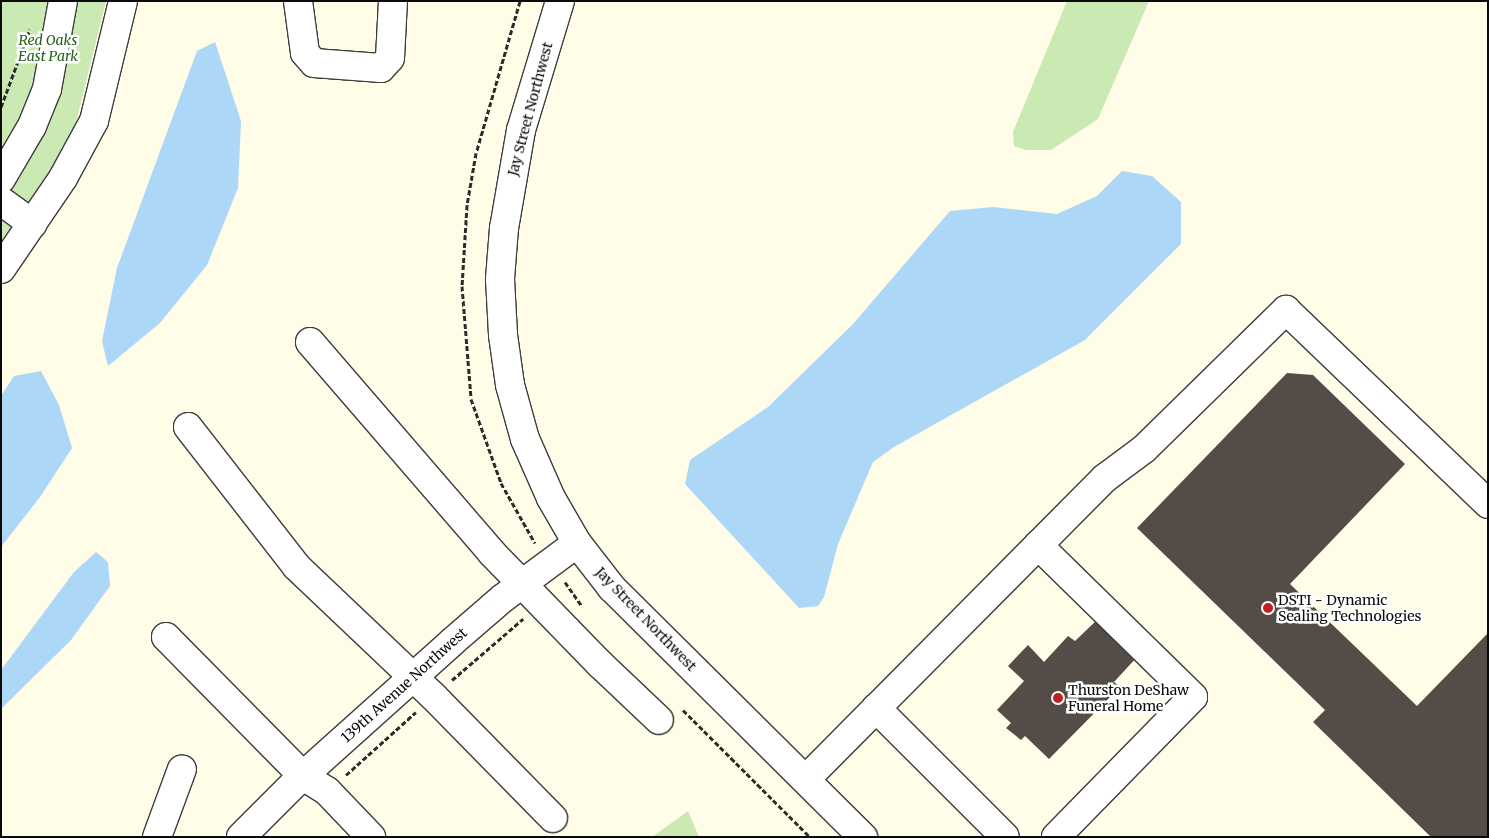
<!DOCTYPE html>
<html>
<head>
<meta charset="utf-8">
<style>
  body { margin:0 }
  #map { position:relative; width:1489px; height:838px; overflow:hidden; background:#fffce8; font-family:Merriweather,serif }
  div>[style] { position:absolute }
  .green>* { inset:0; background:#cbe9b2 }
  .water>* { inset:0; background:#acd7f7 }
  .building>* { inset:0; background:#534c47 }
  .path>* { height:3px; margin-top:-1.5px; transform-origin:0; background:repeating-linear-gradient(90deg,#2c2c2c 0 5px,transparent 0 7.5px) }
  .roads { filter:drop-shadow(1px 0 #3d3d3d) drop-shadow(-1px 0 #3d3d3d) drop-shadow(0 1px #3d3d3d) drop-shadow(0 -1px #3d3d3d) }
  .minor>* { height:28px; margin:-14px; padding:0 14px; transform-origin:14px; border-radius:14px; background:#fff }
  .dots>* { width:14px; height:14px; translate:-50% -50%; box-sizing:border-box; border:2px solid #fff; border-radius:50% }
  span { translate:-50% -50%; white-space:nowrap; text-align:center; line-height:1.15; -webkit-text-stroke:5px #fff; paint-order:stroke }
  .park-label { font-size:14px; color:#25621a; font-style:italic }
  .street-label { font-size:14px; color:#0a0a0a }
  .poi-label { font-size:14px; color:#0a0a0a }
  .left { translate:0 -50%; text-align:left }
  .frame { position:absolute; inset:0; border:2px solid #0a0a0a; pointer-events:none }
</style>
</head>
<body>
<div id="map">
  <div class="green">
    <i style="clip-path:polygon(1px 1px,106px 1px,77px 119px,60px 157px,1px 241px)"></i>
    <i style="clip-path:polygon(1067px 1px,1149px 1px,1098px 119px,1051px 150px,1026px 150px,1014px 146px,1013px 132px)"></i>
    <i style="clip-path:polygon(688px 811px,699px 837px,652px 837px)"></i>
  </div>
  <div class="water">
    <i style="clip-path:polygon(215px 42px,241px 121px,238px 188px,207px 265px,160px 323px,108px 366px,102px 341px,117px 268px,197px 51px)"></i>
    <i style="clip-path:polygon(1122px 171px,1152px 176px,1181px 202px,1181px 244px,1085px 340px,894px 447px,873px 462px,838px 544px,824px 597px,818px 606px,799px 608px,685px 484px,690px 460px,768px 407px,853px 324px,950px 211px,993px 207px,1057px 214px,1097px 196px)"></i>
    <i style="clip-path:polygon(41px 371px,59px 405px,72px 448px,40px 497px,1px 547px,1px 396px,14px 376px)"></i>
    <i style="clip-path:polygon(96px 552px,108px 562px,110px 586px,71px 640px,1px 709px,1px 670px,74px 572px)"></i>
  </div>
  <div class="building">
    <i style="clip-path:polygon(1287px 373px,1313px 375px,1405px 464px,1290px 584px,1417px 706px,1488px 633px,1488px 837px,1431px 837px,1313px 722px,1325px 710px,1137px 528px)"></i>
    <i style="clip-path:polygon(1098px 619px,1137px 657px,1114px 682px,1120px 687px,1049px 759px,1025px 736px,1021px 740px,1006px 728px,1011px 723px,997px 710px,1024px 681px,1008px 666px,1028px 645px,1044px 662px,1068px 636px,1075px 641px)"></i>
  </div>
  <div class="path">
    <i style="left:520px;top:1px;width:158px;rotate:106.1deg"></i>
    <i style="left:476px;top:153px;width:53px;rotate:99.8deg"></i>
    <i style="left:467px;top:205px;width:81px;rotate:93.5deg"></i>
    <i style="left:462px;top:286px;width:113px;rotate:85.4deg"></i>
    <i style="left:471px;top:399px;width:89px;rotate:70.3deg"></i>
    <i style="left:501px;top:483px;width:69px;rotate:60.5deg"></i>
    <i style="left:1px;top:107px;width:83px;rotate:-69.6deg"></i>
    <i style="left:565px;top:582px;width:28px;rotate:55deg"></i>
    <i style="left:452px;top:680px;width:94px;rotate:-40.7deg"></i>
    <i style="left:683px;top:710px;width:180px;rotate:45deg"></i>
    <i style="left:346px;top:775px;width:94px;rotate:-42deg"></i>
  </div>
  <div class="roads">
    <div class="minor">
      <i style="left:298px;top:1px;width:52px;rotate:82.3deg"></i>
      <i style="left:305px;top:53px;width:13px;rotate:48deg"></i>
      <i style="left:314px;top:63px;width:67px;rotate:4.3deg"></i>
      <i style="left:381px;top:68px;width:13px;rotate:-48deg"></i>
      <i style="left:390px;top:58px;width:57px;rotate:-87deg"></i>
      <i style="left:560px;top:1px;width:135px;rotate:106.8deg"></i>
      <i style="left:521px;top:130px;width:99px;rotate:99.8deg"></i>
      <i style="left:504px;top:228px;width:51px;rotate:94.5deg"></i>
      <i style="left:500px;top:279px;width:56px;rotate:86.9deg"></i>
      <i style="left:503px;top:335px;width:50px;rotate:82deg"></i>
      <i style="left:510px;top:385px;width:56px;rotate:74.5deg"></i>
      <i style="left:525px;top:439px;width:64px;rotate:66.2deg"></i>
      <i style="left:551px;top:498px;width:52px;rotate:60deg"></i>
      <i style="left:577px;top:543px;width:57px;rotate:52.1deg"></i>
      <i style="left:612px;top:588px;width:354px;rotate:44.8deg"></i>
      <i style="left:1px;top:179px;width:61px;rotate:-59.7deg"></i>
      <i style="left:32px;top:126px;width:40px;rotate:-68deg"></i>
      <i style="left:47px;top:89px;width:89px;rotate:-79.7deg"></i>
      <i style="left:1px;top:201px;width:39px;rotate:36deg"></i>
      <i style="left:1px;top:269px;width:110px;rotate:-55.7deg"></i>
      <i style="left:63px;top:178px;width:65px;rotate:-61.5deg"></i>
      <i style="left:94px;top:121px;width:123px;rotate:-76.4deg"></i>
      <i style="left:310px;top:342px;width:279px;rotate:49.2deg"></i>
      <i style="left:492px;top:553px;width:155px;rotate:45.8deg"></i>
      <i style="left:600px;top:664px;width:81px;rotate:43.5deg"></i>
      <i style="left:188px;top:427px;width:177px;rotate:52.1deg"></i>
      <i style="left:297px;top:567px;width:187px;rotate:43.5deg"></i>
      <i style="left:433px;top:696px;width:171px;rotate:45.5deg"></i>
      <i style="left:1038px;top:545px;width:217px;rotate:44.4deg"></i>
      <i style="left:1193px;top:697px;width:196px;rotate:134.4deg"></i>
      <i style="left:166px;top:637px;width:195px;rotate:45.4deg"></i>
      <i style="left:303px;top:776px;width:28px;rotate:32deg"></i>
      <i style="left:327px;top:791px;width:64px;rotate:46.3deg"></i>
      <i style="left:876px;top:708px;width:182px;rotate:45deg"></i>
      <i style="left:806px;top:779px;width:424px;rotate:-45.2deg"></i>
      <i style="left:1105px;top:478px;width:49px;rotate:-36.6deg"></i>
      <i style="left:1144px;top:449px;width:199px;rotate:-44.4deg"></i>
      <i style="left:1286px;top:310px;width:280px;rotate:43.8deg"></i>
      <i style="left:157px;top:837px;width:72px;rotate:-69.8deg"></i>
      <i style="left:241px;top:837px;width:76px;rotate:-45deg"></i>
      <i style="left:295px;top:783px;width:211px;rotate:-41.9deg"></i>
      <i style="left:452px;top:642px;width:67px;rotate:-40.8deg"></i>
      <i style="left:503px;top:598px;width:92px;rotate:-36.6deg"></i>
    </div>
  </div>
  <div class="dots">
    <i style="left:1268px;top:608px;background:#bc2220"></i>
    <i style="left:1058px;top:698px;background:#bc2220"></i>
  </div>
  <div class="park-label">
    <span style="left:48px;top:48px">Red Oaks<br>East Park</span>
  </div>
  <div class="street-label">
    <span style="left:530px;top:109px;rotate:-75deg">Jay Street Northwest</span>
    <span style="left:646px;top:619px;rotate:46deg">Jay Street Northwest</span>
    <span style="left:404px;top:685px;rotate:-42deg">139th Avenue Northwest</span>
  </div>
  <div class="poi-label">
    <span class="left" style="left:1278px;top:608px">DSTI - Dynamic<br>Sealing Technologies</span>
    <span class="left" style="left:1068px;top:698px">Thurston DeShaw<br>Funeral Home</span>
  </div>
  <div class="frame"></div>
</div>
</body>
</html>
